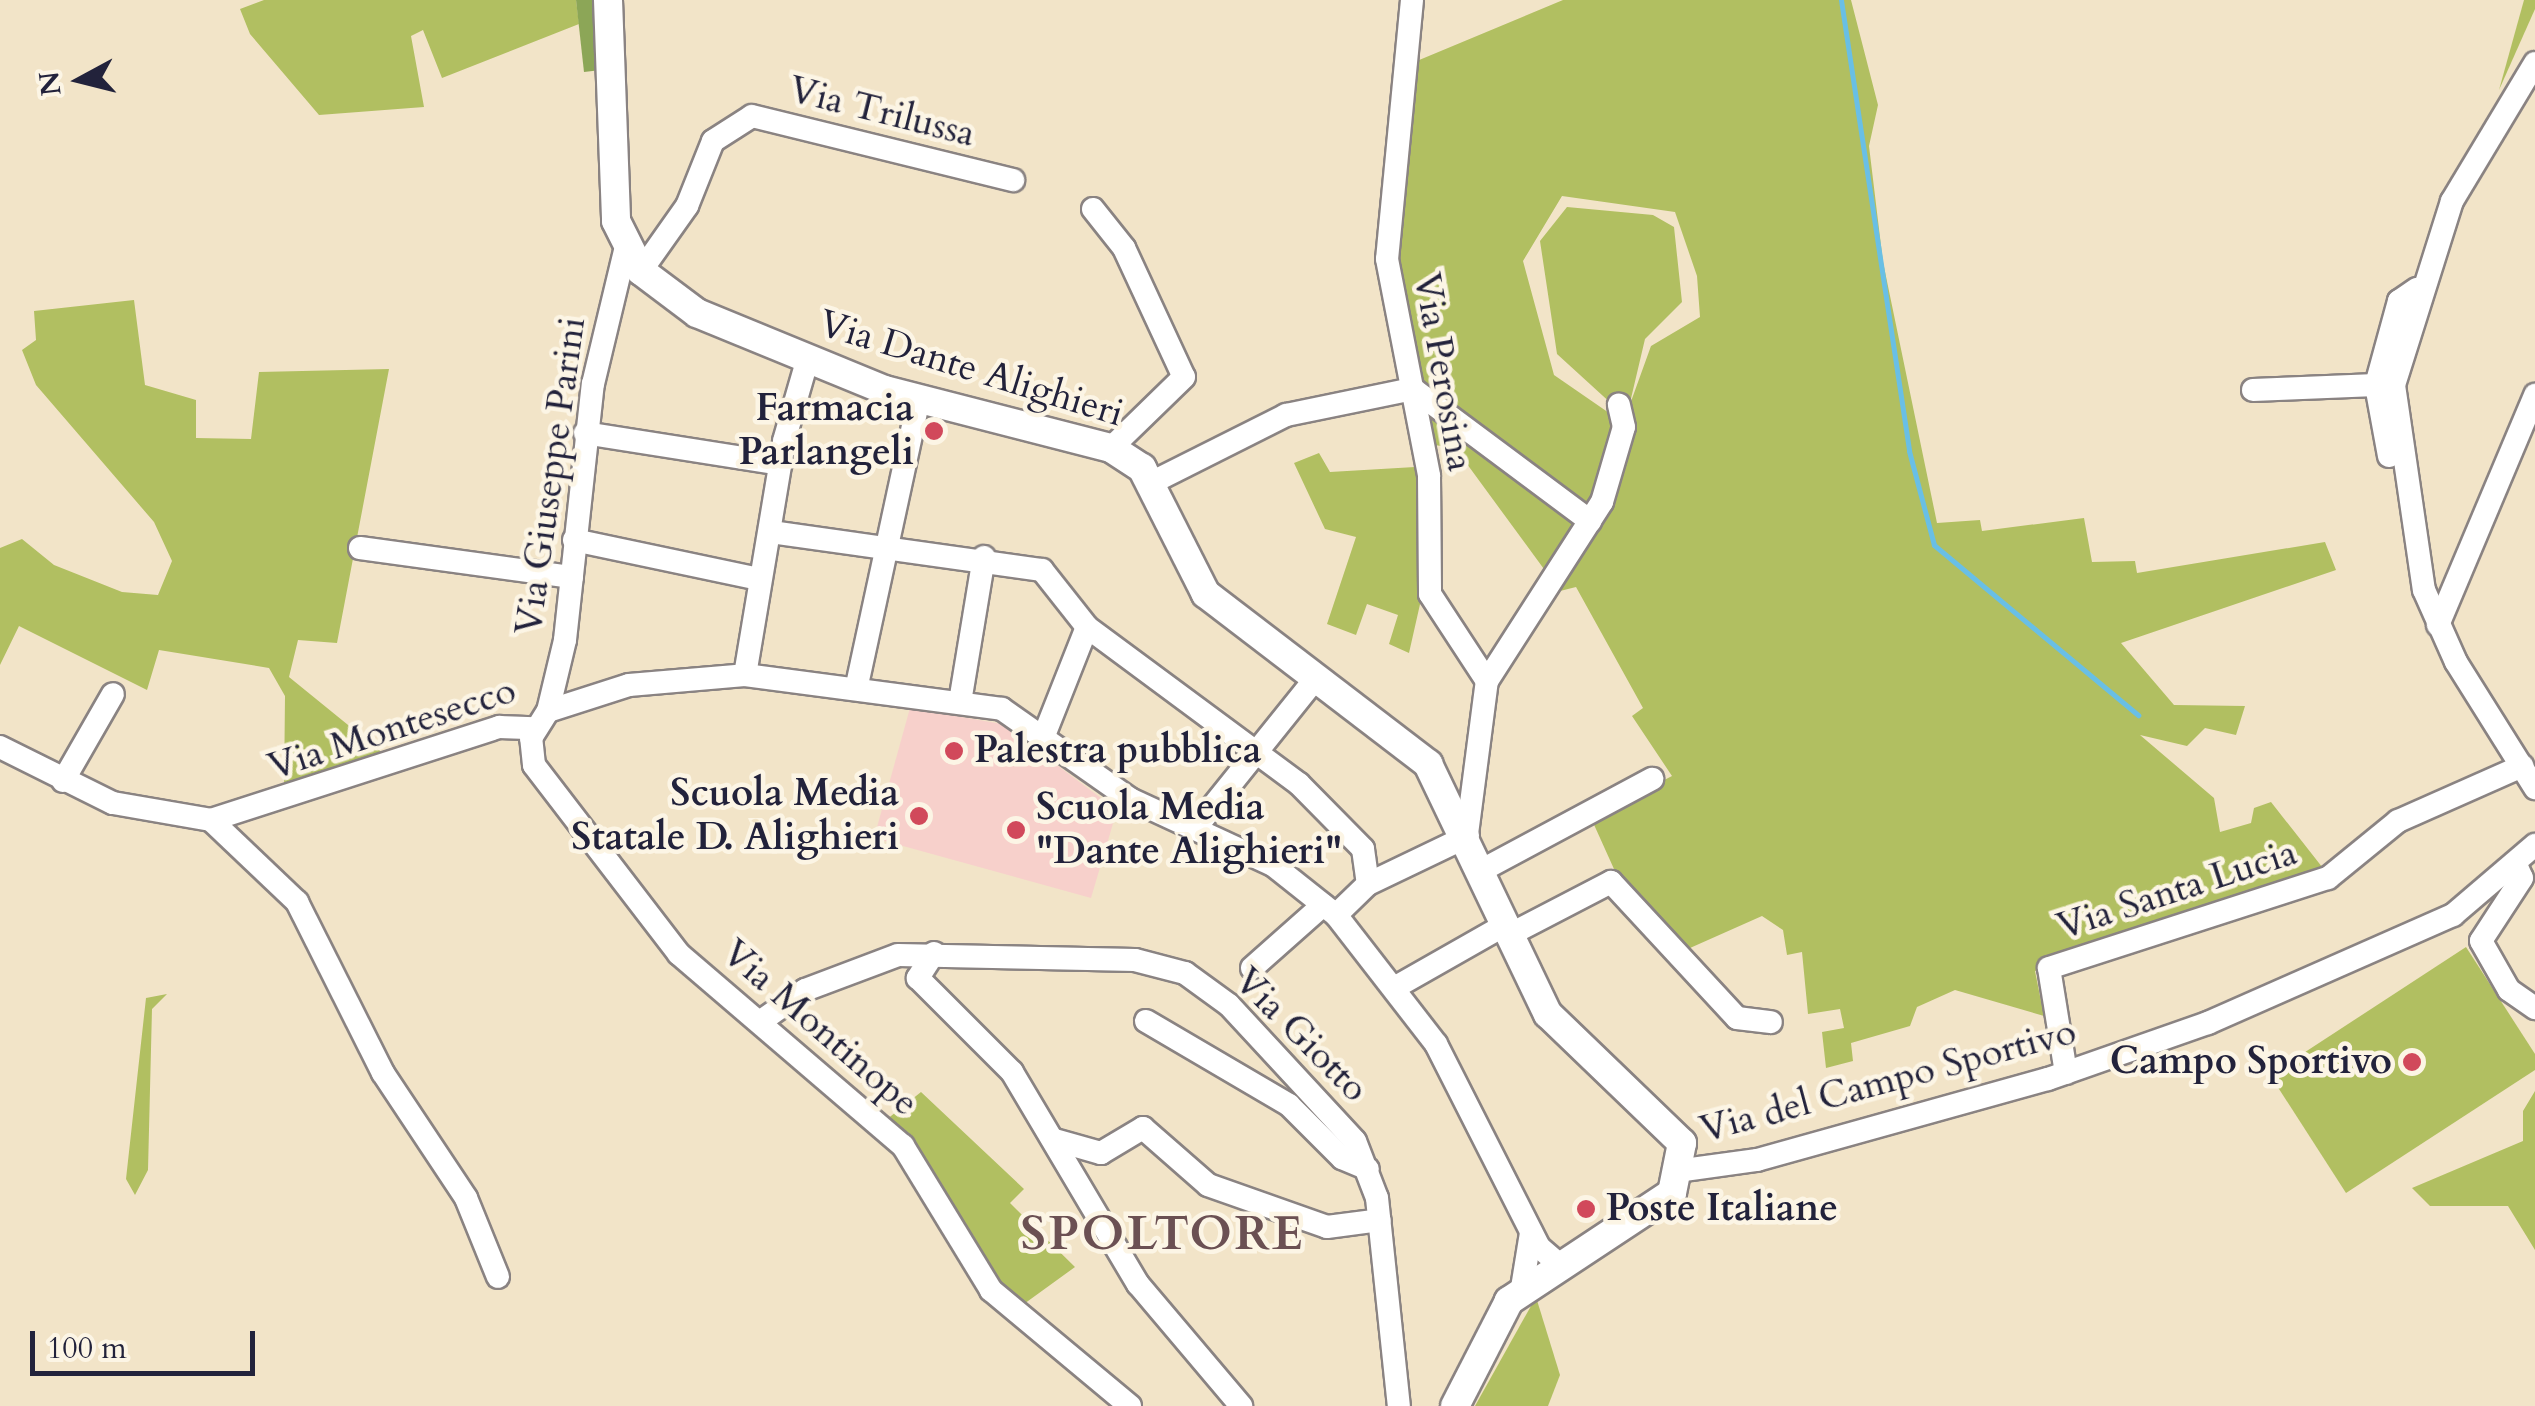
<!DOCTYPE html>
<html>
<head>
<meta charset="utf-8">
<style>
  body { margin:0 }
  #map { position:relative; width:2535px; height:1406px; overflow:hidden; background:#f2e4c8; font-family:Cardo,serif }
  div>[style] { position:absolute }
  .built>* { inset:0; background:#f7d0cb }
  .green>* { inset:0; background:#b1bf61 }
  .forest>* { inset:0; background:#8ca657 }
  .stream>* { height:5px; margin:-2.5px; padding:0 2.5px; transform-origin:2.5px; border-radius:2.5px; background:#69bfe5 }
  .roads { filter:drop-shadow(2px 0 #8a8382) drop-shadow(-2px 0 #8a8382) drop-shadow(0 2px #8a8382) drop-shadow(0 -2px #8a8382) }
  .minor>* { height:22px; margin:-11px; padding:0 11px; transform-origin:11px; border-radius:11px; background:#fff }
  .major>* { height:28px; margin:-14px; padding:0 14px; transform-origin:14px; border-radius:14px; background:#fff }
  .dots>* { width:28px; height:28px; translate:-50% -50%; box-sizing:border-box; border:5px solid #fcf5e5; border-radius:50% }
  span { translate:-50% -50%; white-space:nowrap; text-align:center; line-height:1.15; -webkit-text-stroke:9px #fcf5e5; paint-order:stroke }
  .street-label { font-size:38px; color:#22223b }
  .poi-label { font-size:38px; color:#22223b; font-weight:700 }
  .right { translate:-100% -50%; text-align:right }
  .left { translate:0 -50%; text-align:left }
  .district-label { font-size:48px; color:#6b5053; font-weight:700; letter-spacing:2.5px }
  .north { position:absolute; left:30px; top:30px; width:100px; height:100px; -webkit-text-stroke:8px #fcf5e5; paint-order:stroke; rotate:263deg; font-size:28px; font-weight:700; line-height:40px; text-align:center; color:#22223b }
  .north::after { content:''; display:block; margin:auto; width:35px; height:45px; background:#22223b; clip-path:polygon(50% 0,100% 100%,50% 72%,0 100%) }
  .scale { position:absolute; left:30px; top:1331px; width:225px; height:45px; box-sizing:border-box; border:5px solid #22223b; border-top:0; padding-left:12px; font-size:30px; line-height:35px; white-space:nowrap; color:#22223b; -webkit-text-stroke:8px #fcf5e5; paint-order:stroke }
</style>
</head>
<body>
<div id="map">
  <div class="built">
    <i style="clip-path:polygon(910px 708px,1002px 724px,1117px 810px,1091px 898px,874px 838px)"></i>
  </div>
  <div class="green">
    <i style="clip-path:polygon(264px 0,576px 0,579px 24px,442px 78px,423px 30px,411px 36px,424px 107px,319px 115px,250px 34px,240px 9px)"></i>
    <i style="clip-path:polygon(evenodd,1563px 0,1851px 0,1878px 105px,1869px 146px,1883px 262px,1937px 523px,1980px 520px,1982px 531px,2084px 518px,2092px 562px,2135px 561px,2137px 573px,2325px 542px,2336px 570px,2121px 643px,2174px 705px,2245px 706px,2236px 735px,2205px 728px,2187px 746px,2140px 735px,2214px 798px,2220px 832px,2251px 823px,2254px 808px,2271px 802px,2326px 872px,2198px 923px,2035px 971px,2044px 1016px,1955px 990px,1917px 1007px,1910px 1026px,1851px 1043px,1853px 1061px,1826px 1068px,1822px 1032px,1844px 1028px,1840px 1009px,1808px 1014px,1802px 952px,1787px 955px,1783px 930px,1762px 916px,1681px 952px,1614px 869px,1591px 818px,1672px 776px,1632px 716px,1643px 708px,1576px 587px,1560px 591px,1456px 449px,1425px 443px,1430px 560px,1409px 653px,1389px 644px,1398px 615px,1367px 604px,1356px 635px,1327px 624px,1356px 537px,1325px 529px,1294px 463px,1319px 453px,1330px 472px,1415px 467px,1390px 191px,1400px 68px,1563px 0,1562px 196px,1675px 212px,1697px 276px,1700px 317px,1651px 346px,1629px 407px,1645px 339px,1682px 302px,1674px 227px,1653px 215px,1567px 207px,1540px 241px,1557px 354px,1614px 406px,1612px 415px,1554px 375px,1523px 261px,1562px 196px)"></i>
    <i style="clip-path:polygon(2524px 0,2535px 0,2535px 9px,2499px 90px)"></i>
    <i style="clip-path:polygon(134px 300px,145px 385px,196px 400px,196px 438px,251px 439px,259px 372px,389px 369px,337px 643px,298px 640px,289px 677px,385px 755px,284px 792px,285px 696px,269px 668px,159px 650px,147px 690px,19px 626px,0 665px,0 548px,22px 539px,54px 565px,122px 592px,158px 595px,172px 561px,154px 522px,36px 385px,22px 350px,36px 340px,34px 311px)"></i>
    <i style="clip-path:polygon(2466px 947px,2535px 1054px,2535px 1070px,2346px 1193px,2270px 1075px)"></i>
    <i style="clip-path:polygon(167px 994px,152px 1009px,148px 1170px,135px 1195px,126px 1179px,146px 998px)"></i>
    <i style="clip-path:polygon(2535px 1091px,2535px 1250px,2508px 1206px,2430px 1206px,2412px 1188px,2523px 1141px,2523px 1111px)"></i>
    <i style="clip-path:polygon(921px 1092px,1024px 1189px,1010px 1203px,1075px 1267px,1017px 1309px,886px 1120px)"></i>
    <i style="clip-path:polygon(1536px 1297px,1560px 1375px,1548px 1406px,1475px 1406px)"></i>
  </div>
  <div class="forest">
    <i style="clip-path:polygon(576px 0,598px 0,601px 70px,584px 72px)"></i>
  </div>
  <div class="stream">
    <i style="left:1841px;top:0;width:456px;rotate:81.4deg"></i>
    <i style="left:1909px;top:451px;width:97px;rotate:75.1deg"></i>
    <i style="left:1934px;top:545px;width:266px;rotate:39.8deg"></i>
  </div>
  <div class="roads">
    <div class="minor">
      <i style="left:1412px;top:0;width:260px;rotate:95.5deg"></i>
      <i style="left:1387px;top:259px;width:221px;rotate:79deg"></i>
      <i style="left:1429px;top:476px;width:118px;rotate:89.5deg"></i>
      <i style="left:1430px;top:594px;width:104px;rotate:56.8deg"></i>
      <i style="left:2535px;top:63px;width:161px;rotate:121deg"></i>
      <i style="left:2452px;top:201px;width:193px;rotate:107.5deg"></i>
      <i style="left:2394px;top:385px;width:207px;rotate:81.7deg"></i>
      <i style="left:2424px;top:590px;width:79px;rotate:66deg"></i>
      <i style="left:2456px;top:662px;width:149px;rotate:57.9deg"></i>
      <i style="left:1093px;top:209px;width:50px;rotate:51.5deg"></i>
      <i style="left:1124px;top:248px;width:142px;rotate:65.1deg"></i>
      <i style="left:1184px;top:377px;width:102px;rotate:135.8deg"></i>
      <i style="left:641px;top:271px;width:80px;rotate:-54.7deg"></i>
      <i style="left:687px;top:206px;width:70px;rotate:-68.2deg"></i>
      <i style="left:713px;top:141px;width:46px;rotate:-32.7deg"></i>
      <i style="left:752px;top:116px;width:269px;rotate:13.8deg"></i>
      <i style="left:2253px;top:390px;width:123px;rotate:-2.3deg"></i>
      <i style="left:585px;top:433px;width:198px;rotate:9deg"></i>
      <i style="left:2389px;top:456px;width:72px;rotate:-100.4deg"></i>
      <i style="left:2376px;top:385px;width:87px;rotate:-74.7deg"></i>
      <i style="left:2399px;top:301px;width:22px;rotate:-34deg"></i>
      <i style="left:1155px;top:481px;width:147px;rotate:-26.7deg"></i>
      <i style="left:1286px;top:415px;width:130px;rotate:-11.6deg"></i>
      <i style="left:1413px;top:389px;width:221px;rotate:36.7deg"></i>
      <i style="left:771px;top:532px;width:274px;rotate:8deg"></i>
      <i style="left:1042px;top:570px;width:73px;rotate:51.7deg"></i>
      <i style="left:1087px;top:627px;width:264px;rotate:36.5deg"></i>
      <i style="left:1299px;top:784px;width:91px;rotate:45.4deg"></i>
      <i style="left:1363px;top:849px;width:35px;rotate:82deg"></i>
      <i style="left:574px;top:540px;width:189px;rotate:11.9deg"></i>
      <i style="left:360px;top:548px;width:214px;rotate:7.8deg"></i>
      <i style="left:2438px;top:625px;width:250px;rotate:-67.1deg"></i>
      <i style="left:745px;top:675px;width:237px;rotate:-80.5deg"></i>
      <i style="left:784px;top:441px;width:86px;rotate:-73.9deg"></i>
      <i style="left:857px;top:685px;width:293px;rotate:-77.8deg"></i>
      <i style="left:960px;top:702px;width:147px;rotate:-80.6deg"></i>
      <i style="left:548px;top:711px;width:73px;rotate:-76.5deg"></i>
      <i style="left:565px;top:640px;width:258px;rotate:-83.8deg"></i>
      <i style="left:593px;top:384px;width:137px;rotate:-76.5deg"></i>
      <i style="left:1045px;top:733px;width:114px;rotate:-68.4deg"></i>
      <i style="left:0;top:747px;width:126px;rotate:26.4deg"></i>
      <i style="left:113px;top:803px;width:99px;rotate:9.8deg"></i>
      <i style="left:211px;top:820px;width:303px;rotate:-17.9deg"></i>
      <i style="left:499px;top:727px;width:35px;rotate:2deg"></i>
      <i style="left:63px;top:781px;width:100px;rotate:-60.1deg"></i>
      <i style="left:211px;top:820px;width:119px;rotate:43.6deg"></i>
      <i style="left:297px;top:902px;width:191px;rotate:63.3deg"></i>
      <i style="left:383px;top:1073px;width:150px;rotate:56.4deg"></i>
      <i style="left:466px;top:1198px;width:85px;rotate:67.9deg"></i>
      <i style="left:1197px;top:826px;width:189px;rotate:-51.2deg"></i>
      <i style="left:1467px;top:834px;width:154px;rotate:-82.6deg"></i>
      <i style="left:1487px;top:681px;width:213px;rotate:-57.3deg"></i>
      <i style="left:1602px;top:502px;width:78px;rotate:-73.7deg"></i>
      <i style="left:1624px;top:427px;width:23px;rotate:-103deg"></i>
      <i style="left:2517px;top:867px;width:12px;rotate:66deg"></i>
      <i style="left:2522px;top:878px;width:75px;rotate:123.1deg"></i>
      <i style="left:2481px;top:941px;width:56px;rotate:60.3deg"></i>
      <i style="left:2509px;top:990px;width:32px;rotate:35deg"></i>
      <i style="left:1484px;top:869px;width:191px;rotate:-28.2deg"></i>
      <i style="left:1336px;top:915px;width:45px;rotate:-44.1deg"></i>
      <i style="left:1368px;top:884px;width:111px;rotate:-25.6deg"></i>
      <i style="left:1509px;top:935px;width:115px;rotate:-27.5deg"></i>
      <i style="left:1611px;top:882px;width:185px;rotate:47.2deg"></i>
      <i style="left:1737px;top:1018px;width:34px;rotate:7deg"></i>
      <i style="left:934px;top:953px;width:30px;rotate:123deg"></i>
      <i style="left:918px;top:978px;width:133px;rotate:45deg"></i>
      <i style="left:1012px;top:1072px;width:247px;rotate:59.3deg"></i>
      <i style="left:1138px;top:1284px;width:160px;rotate:49.8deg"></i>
      <i style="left:1252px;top:968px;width:95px;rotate:-41.6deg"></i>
      <i style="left:1394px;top:988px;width:128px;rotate:-29.6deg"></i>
      <i style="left:764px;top:1019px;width:50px;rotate:-35.3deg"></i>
      <i style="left:805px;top:990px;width:99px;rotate:-20.6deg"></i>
      <i style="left:898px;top:955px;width:237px;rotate:1.2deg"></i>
      <i style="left:1135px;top:960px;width:52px;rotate:14.6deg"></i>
      <i style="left:1185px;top:973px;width:54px;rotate:36deg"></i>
      <i style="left:1229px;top:1005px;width:185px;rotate:47.2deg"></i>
      <i style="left:1355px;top:1141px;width:61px;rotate:68.9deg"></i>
      <i style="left:1377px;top:1198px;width:209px;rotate:84deg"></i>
      <i style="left:1146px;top:1021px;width:166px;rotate:30.4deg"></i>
      <i style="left:1289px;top:1105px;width:75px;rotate:45deg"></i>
      <i style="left:1342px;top:1158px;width:28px;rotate:23deg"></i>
      <i style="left:2066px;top:1073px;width:106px;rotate:-99.2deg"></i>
      <i style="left:2049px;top:968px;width:293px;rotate:-17.9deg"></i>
      <i style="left:2328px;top:878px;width:90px;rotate:-39.2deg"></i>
      <i style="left:2398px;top:821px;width:136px;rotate:-23.9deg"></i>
      <i style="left:1055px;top:1140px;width:48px;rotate:15.8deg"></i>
      <i style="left:1101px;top:1153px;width:49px;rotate:-30.8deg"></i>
      <i style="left:1143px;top:1128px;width:86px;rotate:41.2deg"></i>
      <i style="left:1208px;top:1185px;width:126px;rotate:19.4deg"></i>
      <i style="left:1327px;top:1227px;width:53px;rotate:-7.5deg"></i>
      <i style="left:1684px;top:1170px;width:74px;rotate:-7.8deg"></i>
      <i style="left:1757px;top:1160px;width:302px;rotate:-15.6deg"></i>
      <i style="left:2048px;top:1079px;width:170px;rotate:-19.3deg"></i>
      <i style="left:2208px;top:1023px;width:268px;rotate:-23.8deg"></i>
      <i style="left:2453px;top:915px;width:108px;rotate:-40.5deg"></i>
      <i style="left:1522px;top:1288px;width:56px;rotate:-80.7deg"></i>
      <i style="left:1130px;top:1406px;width:181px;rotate:-140.2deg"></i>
      <i style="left:991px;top:1290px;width:169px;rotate:-121.4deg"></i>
      <i style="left:903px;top:1146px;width:295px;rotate:-139.4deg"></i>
      <i style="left:679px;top:954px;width:238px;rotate:-127.5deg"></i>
      <i style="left:534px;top:765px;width:27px;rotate:-96deg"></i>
      <i style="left:531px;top:738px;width:32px;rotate:-58deg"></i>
      <i style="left:548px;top:711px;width:85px;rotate:-17.8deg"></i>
      <i style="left:629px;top:685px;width:116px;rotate:-4.9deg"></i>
      <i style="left:745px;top:675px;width:259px;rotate:7.5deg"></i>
      <i style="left:1002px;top:709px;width:156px;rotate:35.1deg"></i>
      <i style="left:1130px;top:799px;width:157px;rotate:24.8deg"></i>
      <i style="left:1273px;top:865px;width:80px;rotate:38.4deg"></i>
      <i style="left:1336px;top:915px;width:163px;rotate:52.2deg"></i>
      <i style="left:1436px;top:1044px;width:228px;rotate:63.1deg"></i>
      <i style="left:1539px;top:1247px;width:23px;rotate:41deg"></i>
    </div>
    <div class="major">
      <i style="left:608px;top:0;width:221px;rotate:87.9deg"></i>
      <i style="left:616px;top:221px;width:56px;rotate:63.4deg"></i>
      <i style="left:641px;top:271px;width:70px;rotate:36.9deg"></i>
      <i style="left:697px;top:313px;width:203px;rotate:22.3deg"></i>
      <i style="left:885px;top:390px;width:233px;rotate:14.4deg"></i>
      <i style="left:1111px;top:448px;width:37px;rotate:33deg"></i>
      <i style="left:1142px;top:468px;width:141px;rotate:63.1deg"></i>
      <i style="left:1206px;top:594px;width:280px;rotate:37.4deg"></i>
      <i style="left:1428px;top:764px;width:277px;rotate:64.4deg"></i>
      <i style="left:1548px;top:1014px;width:186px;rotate:43.9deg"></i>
      <i style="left:1682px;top:1143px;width:51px;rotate:101.3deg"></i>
      <i style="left:1672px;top:1193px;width:196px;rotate:146.5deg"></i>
      <i style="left:1509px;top:1301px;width:118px;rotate:117.2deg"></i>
    </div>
  </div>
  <div class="dots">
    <i style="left:934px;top:431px;background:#d1495b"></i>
    <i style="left:954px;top:751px;background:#d1495b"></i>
    <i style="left:919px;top:816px;background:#d1495b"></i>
    <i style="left:1016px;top:830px;background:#d1495b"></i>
    <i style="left:2412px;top:1062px;background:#d1495b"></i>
    <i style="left:1586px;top:1209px;background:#d1495b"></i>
  </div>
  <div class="street-label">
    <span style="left:882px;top:112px;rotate:14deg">Via Trilussa</span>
    <span style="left:971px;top:369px;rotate:17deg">Via Dante Alighieri</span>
    <span style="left:1443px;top:372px;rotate:80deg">Via Perosina</span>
    <span style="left:551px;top:476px;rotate:-82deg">Via Giuseppe Parini</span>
    <span style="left:392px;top:729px;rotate:-18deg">Via Montesecco</span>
    <span style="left:2177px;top:890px;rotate:-18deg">Via Santa Lucia</span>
    <span style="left:820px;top:1028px;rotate:41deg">Via Montinope</span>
    <span style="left:1301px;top:1035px;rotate:45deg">Via Giotto</span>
    <span style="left:1888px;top:1081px;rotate:-15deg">Via del Campo Sportivo</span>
  </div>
  <div class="poi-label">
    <span class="right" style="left:914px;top:431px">Farmacia<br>Parlangeli</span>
    <span class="left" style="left:974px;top:751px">Palestra pubblica</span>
    <span class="right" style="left:899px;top:816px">Scuola Media<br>Statale D. Alighieri</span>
    <span class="left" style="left:1036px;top:830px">Scuola Media<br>"Dante Alighieri"</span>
    <span class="right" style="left:2392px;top:1062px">Campo Sportivo</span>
    <span class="left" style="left:1606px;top:1209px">Poste Italiane</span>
  </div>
  <div class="district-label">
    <span style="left:1163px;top:1234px">SPOLTORE</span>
  </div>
  <div class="north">N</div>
  <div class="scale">100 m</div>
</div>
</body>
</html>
